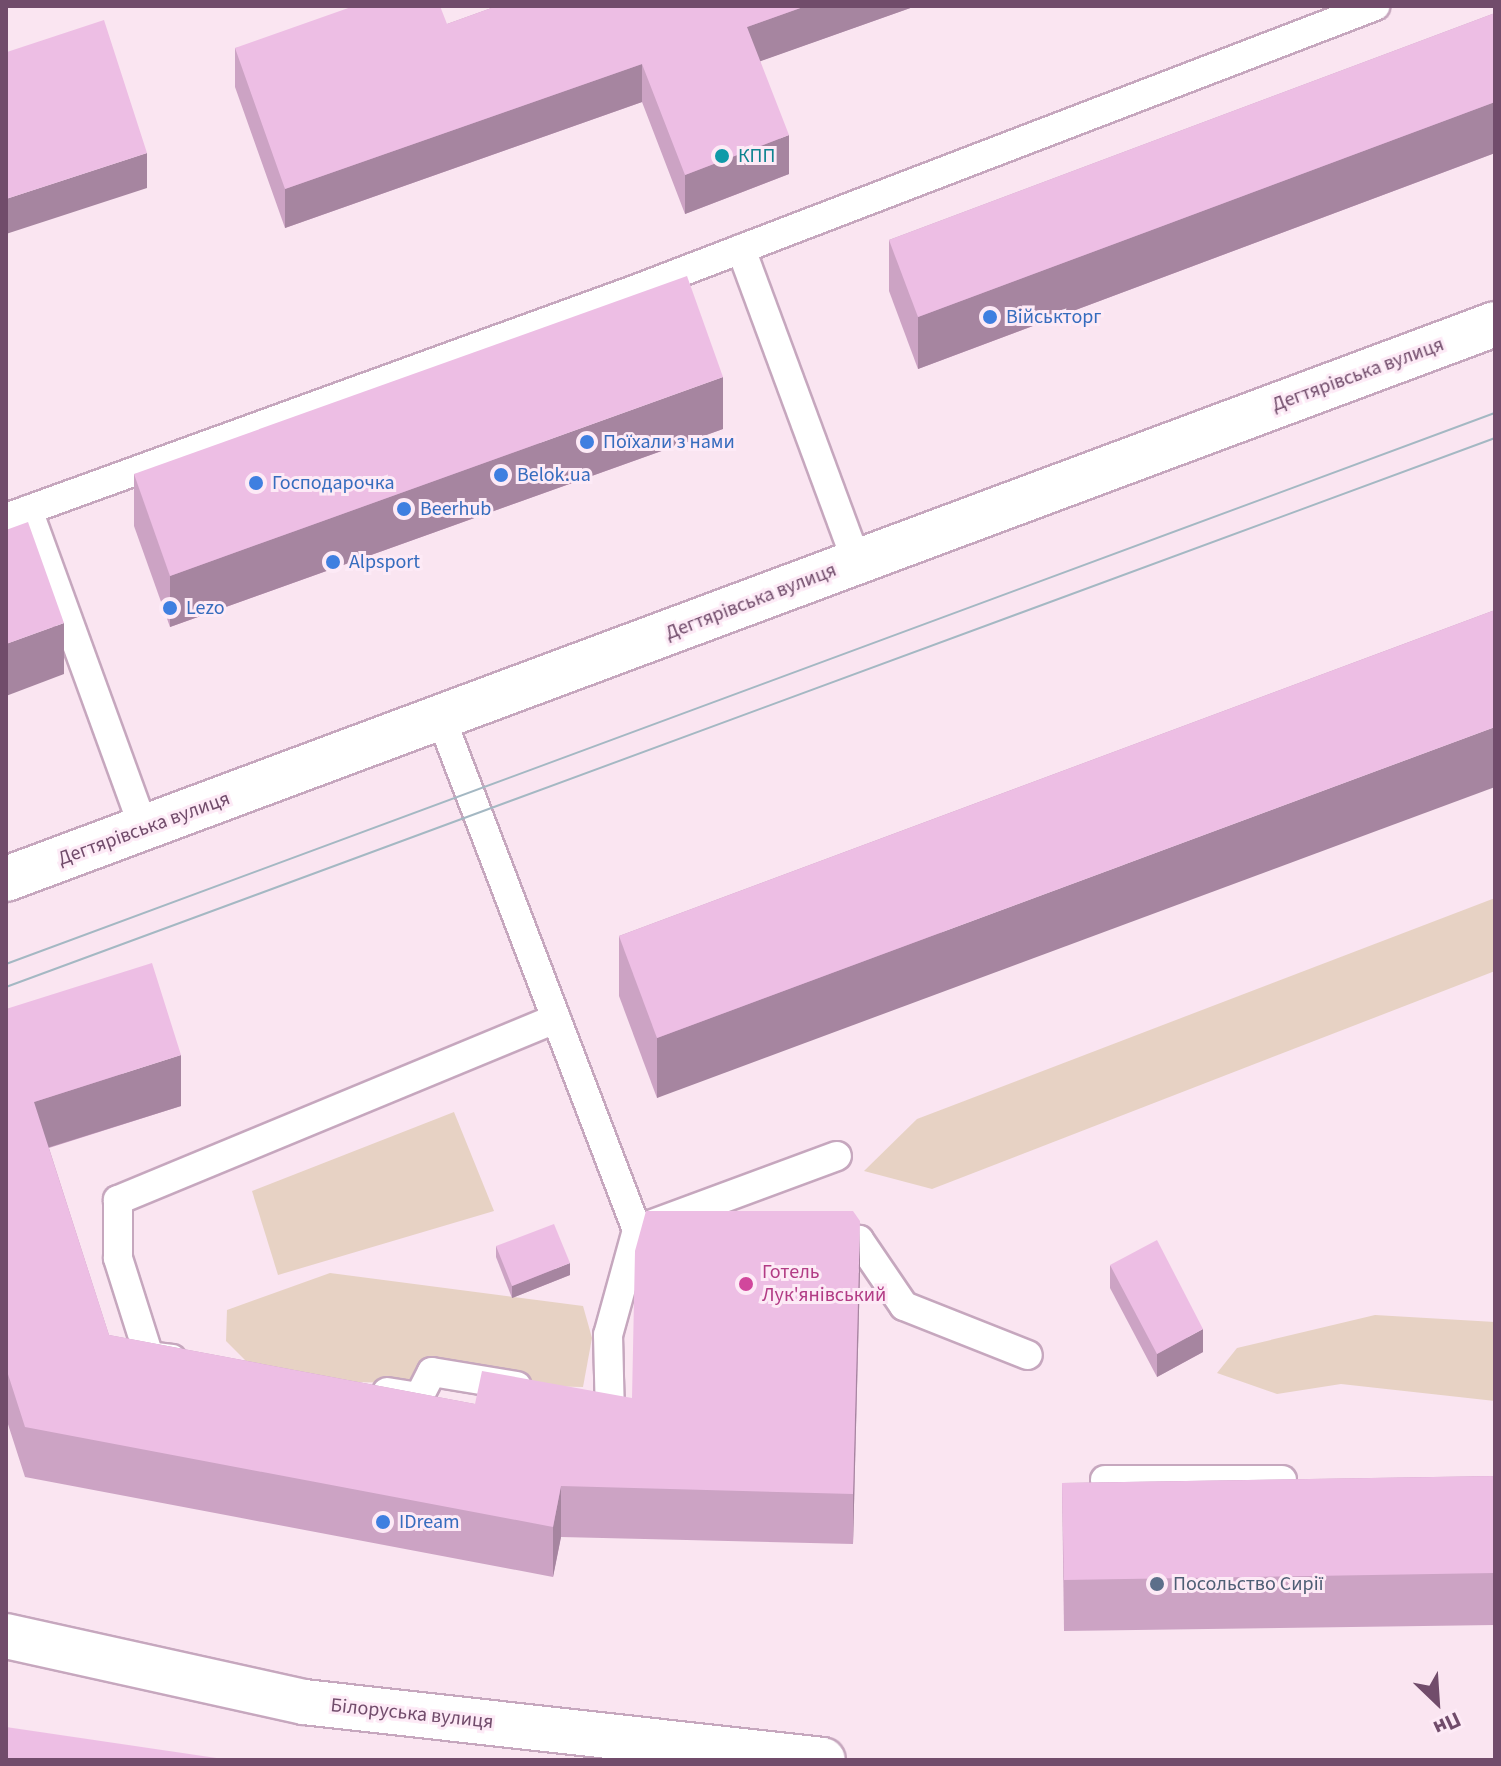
<!DOCTYPE html>
<html>
<head>
<meta charset="utf-8">
<style>
  body { margin:0 }
  #map { position:relative; width:1501px; height:1766px; overflow:hidden; background:#fae5f1; font-family:"Source Sans 3",sans-serif }
  div>[style] { position:absolute }
  .green>* { inset:0; background:#e7d2c4 }
  .roads { filter:drop-shadow(2px 0 #c6a7be) drop-shadow(-2px 0 #c6a7be) drop-shadow(0 2px #c6a7be) drop-shadow(0 -2px #c6a7be) }
  .lane>* { height:28px; margin:-14px; padding:0 14px; transform-origin:14px; border-radius:14px; background:#fff }
  .street>* { height:44px; margin:-22px; padding:0 22px; transform-origin:22px; border-radius:22px; background:#fff }
  .secondary>* { height:44px; margin:-22px; padding:0 22px; transform-origin:22px; border-radius:22px; background:#fff }
  .tram>* { height:2px; margin:-1px; padding:0 1px; transform-origin:1px; border-radius:1px; background:#a4b8c3 }
  .wall>* { inset:0; background:#cca3c4 }
  .shaded-wall>* { inset:0; background:#a685a0 }
  .building>* { inset:0; background:#edbee4 }
  .dots>* { width:22px; height:22px; translate:-50% -50%; box-sizing:border-box; border:4px solid #fdeaf6; border-radius:50% }
  span { translate:-50% -50%; white-space:nowrap; text-align:center; line-height:1.15; -webkit-text-stroke:6px #fdeaf6; paint-order:stroke }
  .culture-label { font-size:20px; color:#0d838f }
  .left { translate:0 -50%; text-align:left }
  .shop-label { font-size:20px; color:#366cbe }
  .street-label { font-size:20px; color:#714c6b }
  .hotel-label { font-size:20px; color:#b23c85 }
  .service-label { font-size:20px; color:#4e5e75 }
  .frame { position:absolute; inset:0; border:8px solid #714c6b; pointer-events:none }
  .north { position:absolute; left:1397px; top:1662px; width:80px; height:80px; -webkit-text-stroke:6px #fdeaf6; paint-order:stroke; rotate:155deg; font-size:22px; font-weight:700; line-height:32px; text-align:center; color:#714c6b }
  .north::after { content:''; display:block; margin:auto; width:28px; height:36px; background:#714c6b; clip-path:polygon(50% 0,100% 100%,50% 72%,0 100%) }
</style>
</head>
<body>
<div id="map">
  <div class="green">
    <i style="clip-path:polygon(1495px 898px,1495px 971px,932px 1189px,864px 1171px,917px 1119px)"></i>
    <i style="clip-path:polygon(454px 1112px,494px 1211px,278px 1275px,252px 1191px)"></i>
    <i style="clip-path:polygon(330px 1273px,583px 1306px,592px 1338px,583px 1387px,265px 1380px,226px 1341px,227px 1310px)"></i>
    <i style="clip-path:polygon(1375px 1315px,1495px 1322px,1495px 1401px,1341px 1384px,1277px 1394px,1217px 1373px,1237px 1348px)"></i>
  </div>
  <div class="roads">
    <div class="lane">
      <i style="left:741px;top:249px;width:334px;rotate:69.7deg"></i>
      <i style="left:28px;top:510px;width:339px;rotate:70deg"></i>
      <i style="left:6px;top:518px;width:668px;rotate:-19.95deg"></i>
      <i style="left:634px;top:290px;width:794px;rotate:-20.97deg"></i>
      <i style="left:441px;top:718px;width:548px;rotate:69.05deg"></i>
      <i style="left:637px;top:1230px;width:109px;rotate:105.4deg"></i>
      <i style="left:608px;top:1335px;width:80px;rotate:88.6deg"></i>
      <i style="left:653px;top:1224px;width:196px;rotate:-20.3deg"></i>
      <i style="left:823px;top:1241px;width:36px;rotate:-2deg"></i>
      <i style="left:859px;top:1240px;width:80px;rotate:55.7deg"></i>
      <i style="left:904px;top:1306px;width:133px;rotate:21.6deg"></i>
      <i style="left:172px;top:1359px;width:23px;rotate:-173deg"></i>
      <i style="left:149px;top:1356px;width:103px;rotate:-107.6deg"></i>
      <i style="left:118px;top:1258px;width:58px;rotate:-90deg"></i>
      <i style="left:118px;top:1200px;width:474px;rotate:-22.5deg"></i>
      <i style="left:387px;top:1392px;width:32px;rotate:9deg"></i>
      <i style="left:419px;top:1397px;width:28px;rotate:-63deg"></i>
      <i style="left:432px;top:1372px;width:86px;rotate:9.4deg"></i>
      <i style="left:1105px;top:1480px;width:177px"></i>
    </div>
    <div class="street">
      <i style="left:6px;top:1636px;width:305px;rotate:12.5deg"></i>
      <i style="left:304px;top:1702px;width:522px;rotate:6.38deg"></i>
    </div>
    <div class="secondary">
      <i style="left:6px;top:879px;width:1589px;rotate:-20.44deg"></i>
    </div>
  </div>
  <div class="tram">
    <i style="left:6px;top:964px;width:1588px;rotate:-20.31deg"></i>
    <i style="left:6px;top:987px;width:1587px;rotate:-20.24deg"></i>
  </div>
  <div class="wall">
    <i style="clip-path:polygon(497px 6px,916px 6px,760px 61px,789px 174px,685px 214px,642px 102px,285px 228px,235px 87px,235px 48px,447px 24px)"></i>
    <i style="clip-path:polygon(1495px 13px,1495px 153px,918px 369px,889px 291px,889px 240px)"></i>
    <i style="clip-path:polygon(723px 429px,170px 627px,134px 526px,134px 474px)"></i>
    <i style="clip-path:polygon(1495px 610px,657px 1098px,619px 996px,619px 936px)"></i>
    <i style="clip-path:polygon(6px 1009px,181px 1106px,49px 1148px,109px 1335px,475px 1404px,632px 1398px,860px 1272px,853px 1544px,561px 1537px,553px 1577px,25px 1477px,6px 1418px)"></i>
    <i style="clip-path:polygon(496px 1246px,570px 1275px,512px 1298px,496px 1257px)"></i>
    <i style="clip-path:polygon(1110px 1265px,1203px 1352px,1157px 1377px,1110px 1288px)"></i>
    <i style="clip-path:polygon(1495px 1476px,1495px 1625px,1064px 1631px,1062px 1483px)"></i>
  </div>
  <div class="shaded-wall">
    <i style="clip-path:polygon(806px 6px,916px 6px,747px 66px,747px 27px)"></i>
    <i style="clip-path:polygon(642px 64px,642px 102px,285px 228px,285px 189px)"></i>
    <i style="clip-path:polygon(1495px 102px,1495px 153px,918px 369px,918px 317px)"></i>
    <i style="clip-path:polygon(789px 135px,789px 174px,685px 214px,685px 175px)"></i>
    <i style="clip-path:polygon(147px 153px,147px 188px,6px 234px,6px 199px)"></i>
    <i style="clip-path:polygon(723px 377px,723px 429px,170px 627px,170px 576px)"></i>
    <i style="clip-path:polygon(64px 623px,64px 674px,6px 696px,6px 644px)"></i>
    <i style="clip-path:polygon(1495px 727px,1495px 787px,657px 1098px,657px 1038px)"></i>
    <i style="clip-path:polygon(181px 1055px,181px 1106px,34px 1152px,34px 1102px)"></i>
    <i style="clip-path:polygon(860px 1221px,860px 1272px,853px 1544px,853px 1494px)"></i>
    <i style="clip-path:polygon(570px 1263px,570px 1275px,512px 1298px,512px 1286px)"></i>
    <i style="clip-path:polygon(1203px 1329px,1203px 1352px,1157px 1377px,1157px 1354px)"></i>
    <i style="clip-path:polygon(561px 1486px,561px 1537px,553px 1577px,553px 1527px)"></i>
  </div>
  <div class="building">
    <i style="clip-path:polygon(354px 6px,440px 6px,447px 24px,497px 6px,806px 6px,747px 27px,789px 135px,685px 175px,642px 64px,285px 189px,235px 48px)"></i>
    <i style="clip-path:polygon(1495px 13px,1495px 102px,918px 317px,889px 240px)"></i>
    <i style="clip-path:polygon(104px 20px,147px 153px,6px 199px,6px 50px,7px 52px)"></i>
    <i style="clip-path:polygon(687px 276px,723px 377px,170px 576px,134px 474px)"></i>
    <i style="clip-path:polygon(28px 522px,64px 623px,6px 644px,6px 530px)"></i>
    <i style="clip-path:polygon(1495px 610px,1495px 727px,657px 1038px,619px 936px)"></i>
    <i style="clip-path:polygon(152px 963px,181px 1055px,34px 1102px,109px 1335px,475px 1404px,482px 1371px,632px 1398px,635px 1251px,646px 1211px,853px 1211px,860px 1221px,853px 1494px,561px 1486px,553px 1527px,25px 1427px,6px 1368px,6px 1009px)"></i>
    <i style="clip-path:polygon(554px 1224px,570px 1263px,512px 1286px,496px 1246px)"></i>
    <i style="clip-path:polygon(1157px 1240px,1203px 1329px,1157px 1354px,1110px 1265px)"></i>
    <i style="clip-path:polygon(1495px 1476px,1495px 1573px,1064px 1580px,1062px 1483px)"></i>
    <i style="clip-path:polygon(6px 1727px,230px 1760px,6px 1760px)"></i>
  </div>
  <div class="dots">
    <i style="left:722px;top:156px;background:#0f9aa8"></i>
    <i style="left:990px;top:317px;background:#3f7fe0"></i>
    <i style="left:587px;top:442px;background:#3f7fe0"></i>
    <i style="left:501px;top:475px;background:#3f7fe0"></i>
    <i style="left:256px;top:483px;background:#3f7fe0"></i>
    <i style="left:404px;top:509px;background:#3f7fe0"></i>
    <i style="left:333px;top:562px;background:#3f7fe0"></i>
    <i style="left:170px;top:608px;background:#3f7fe0"></i>
    <i style="left:746px;top:1284px;background:#d1479c"></i>
    <i style="left:383px;top:1522px;background:#3f7fe0"></i>
    <i style="left:1157px;top:1584px;background:#5c6f8a"></i>
  </div>
  <div class="culture-label">
    <span class="left" style="left:738px;top:156px">КПП</span>
  </div>
  <div class="shop-label">
    <span class="left" style="left:1006px;top:317px">Військторг</span>
    <span class="left" style="left:603px;top:442px">Поїхали з нами</span>
    <span class="left" style="left:517px;top:475px">Belok.ua</span>
    <span class="left" style="left:272px;top:483px">Господарочка</span>
    <span class="left" style="left:420px;top:509px">Beerhub</span>
    <span class="left" style="left:349px;top:562px">Alpsport</span>
    <span class="left" style="left:186px;top:608px">Lezo</span>
    <span class="left" style="left:399px;top:1522px">IDream</span>
  </div>
  <div class="street-label">
    <span style="left:1358px;top:375px;rotate:-20deg">Дегтярівська вулиця</span>
    <span style="left:751px;top:602px;rotate:-21deg">Дегтярівська вулиця</span>
    <span style="left:144px;top:829px;rotate:-20deg">Дегтярівська вулиця</span>
    <span style="left:412px;top:1714px;rotate:6deg">Білоруська вулиця</span>
  </div>
  <div class="hotel-label">
    <span class="left" style="left:762px;top:1284px">Готель<br>Лук'янівський</span>
  </div>
  <div class="service-label">
    <span class="left" style="left:1173px;top:1584px">Посольство Сирії</span>
  </div>
  <div class="frame"></div>
  <div class="north">Пн</div>
</div>
</body>
</html>
